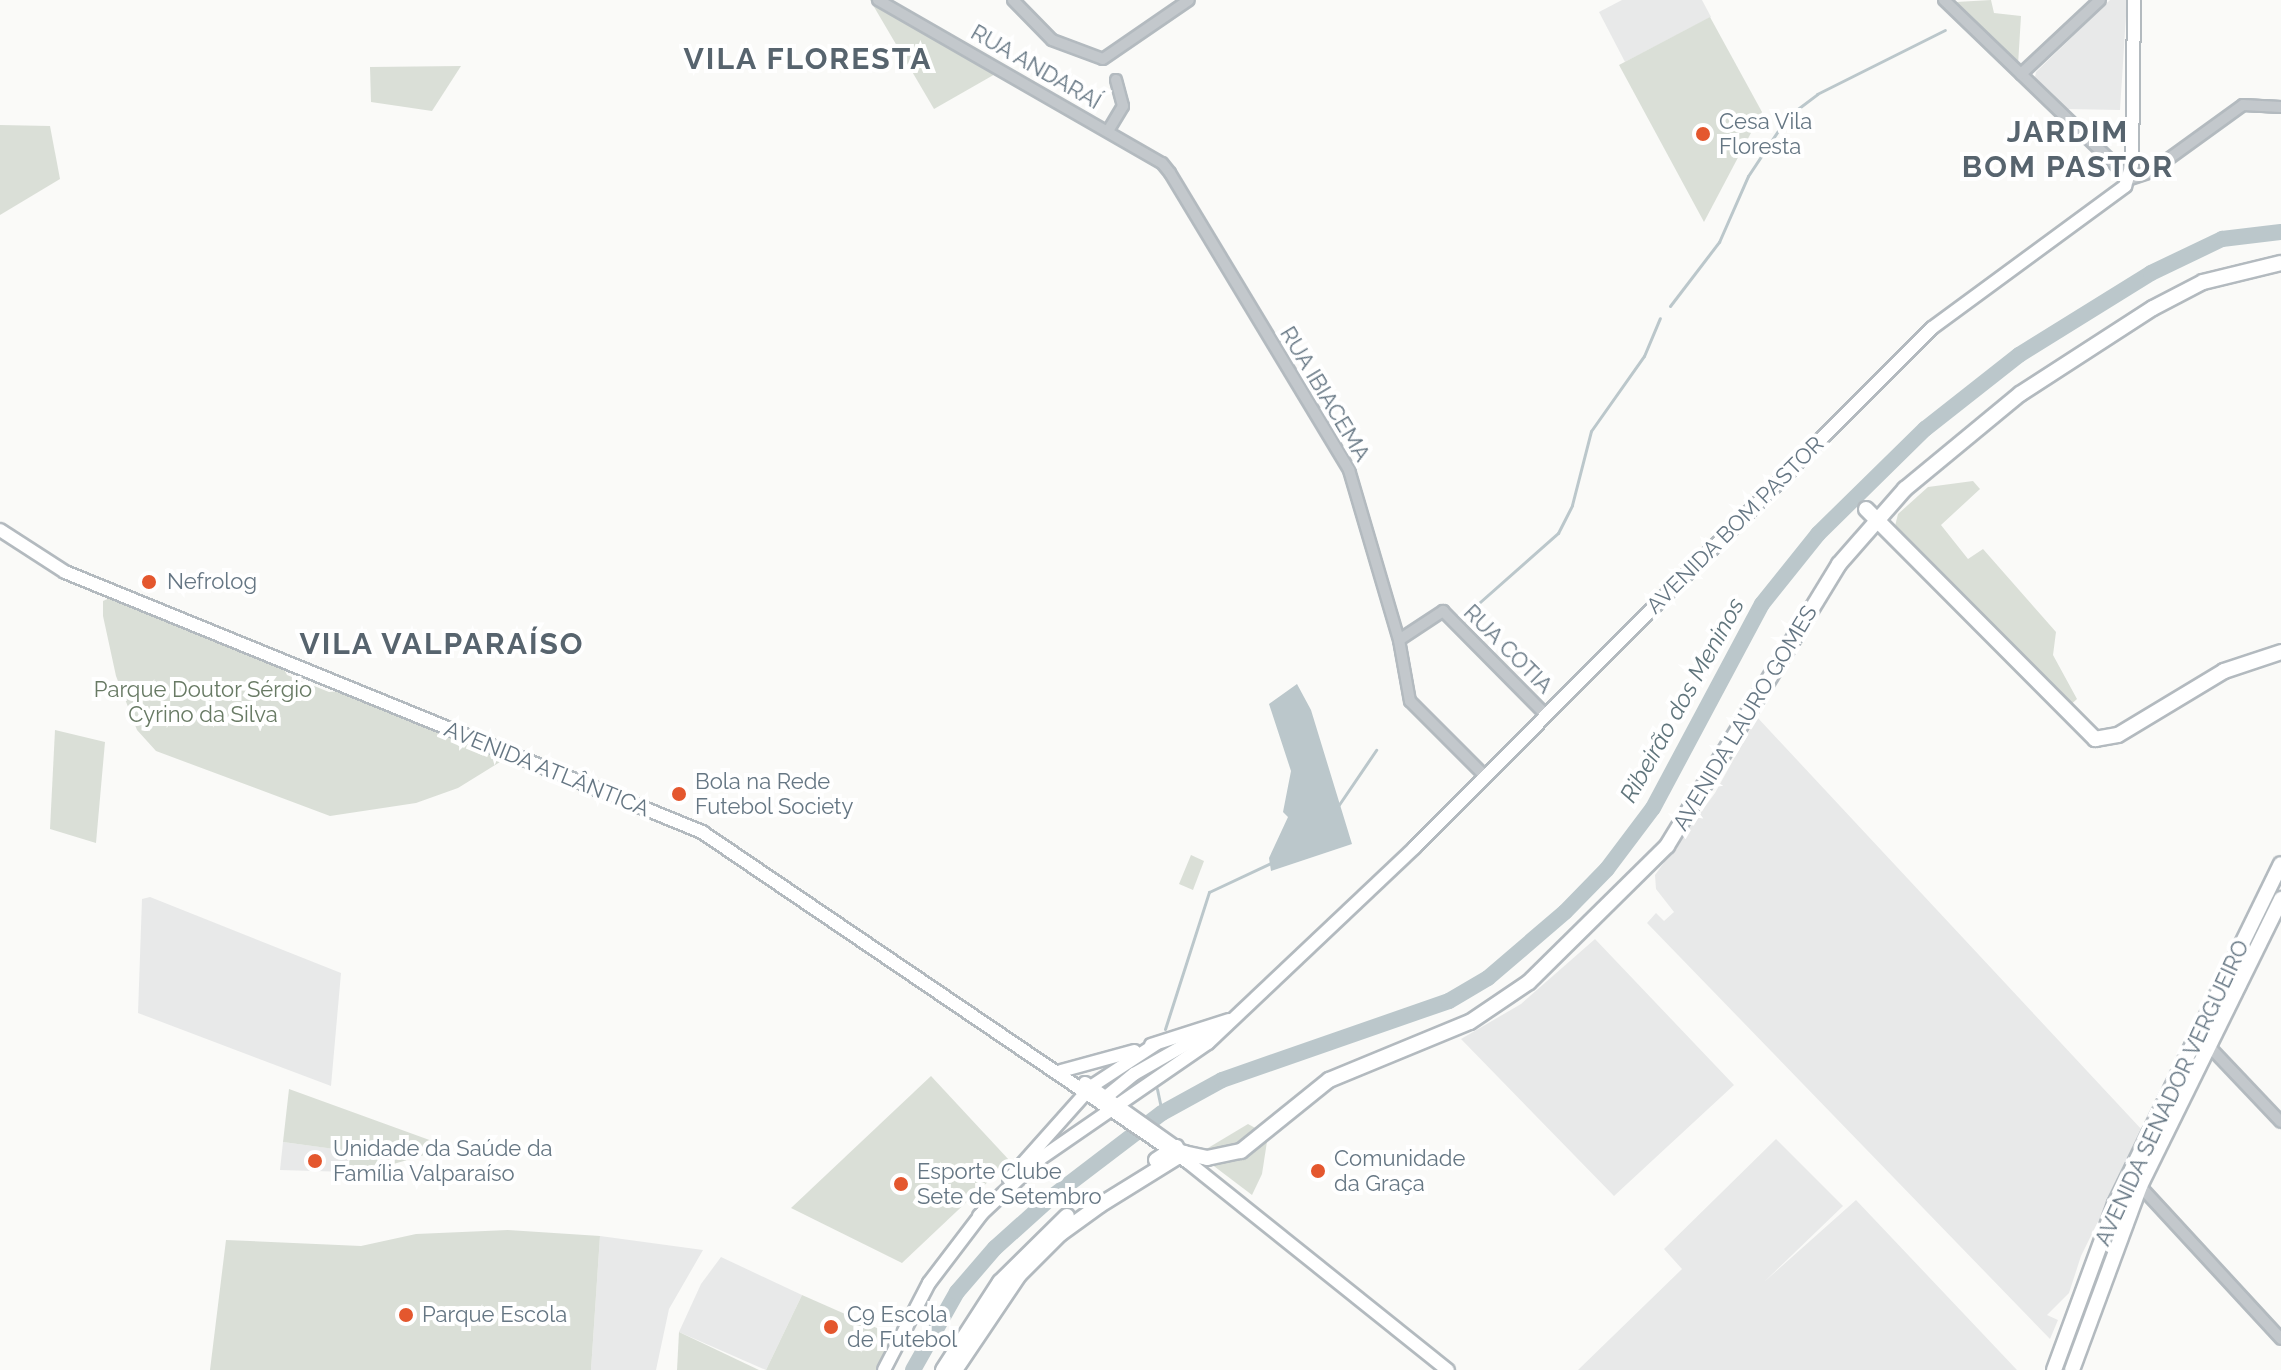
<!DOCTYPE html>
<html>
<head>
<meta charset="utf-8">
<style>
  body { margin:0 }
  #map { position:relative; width:2281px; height:1370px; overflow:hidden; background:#fafaf8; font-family:Raleway,sans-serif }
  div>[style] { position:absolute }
  .built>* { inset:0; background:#e8e9e9 }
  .green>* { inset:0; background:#dadfd7 }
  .water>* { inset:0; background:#bbc7cb }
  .stream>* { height:3px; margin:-1.5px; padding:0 1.5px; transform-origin:1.5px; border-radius:1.5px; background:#bbc7cb }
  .river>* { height:16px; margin:-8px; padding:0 8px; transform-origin:8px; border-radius:8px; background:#bbc7cb }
  .roads { filter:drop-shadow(2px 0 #b3babf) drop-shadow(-2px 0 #b3babf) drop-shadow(0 2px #b3babf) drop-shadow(0 -2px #b3babf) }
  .tertiary>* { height:10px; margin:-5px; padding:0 5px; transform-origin:5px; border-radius:5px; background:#c3c8cc }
  .secondary>* { height:12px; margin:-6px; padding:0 6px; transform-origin:6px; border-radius:6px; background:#fff }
  .primary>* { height:14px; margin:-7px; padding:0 7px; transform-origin:7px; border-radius:7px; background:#fff }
  .dots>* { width:22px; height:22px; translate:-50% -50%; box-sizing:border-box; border:4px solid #fff; border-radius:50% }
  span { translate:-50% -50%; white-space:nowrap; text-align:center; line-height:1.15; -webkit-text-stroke:8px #fff; paint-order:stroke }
  .street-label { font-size:22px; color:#657683 }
  .poi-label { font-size:22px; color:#657683 }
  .left { translate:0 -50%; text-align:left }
  .park-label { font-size:22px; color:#687a64 }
  .water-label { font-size:24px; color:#60757c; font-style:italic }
  .district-label { font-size:30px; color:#57646e; font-weight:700; letter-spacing:2px }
</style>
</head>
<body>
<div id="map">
  <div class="built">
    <i style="clip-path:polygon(1622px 0,1702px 0,1711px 17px,1625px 62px,1599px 12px)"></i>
    <i style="clip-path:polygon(2110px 0,2127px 0,2120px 110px,2066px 109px,2035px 77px,2036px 72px)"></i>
    <i style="clip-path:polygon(1757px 717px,2143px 1131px,2081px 1256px,2069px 1293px,2047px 1315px,2058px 1320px,2050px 1339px,1647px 923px,1656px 913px,1664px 921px,1674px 912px,1656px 889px,1655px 875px,1715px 793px)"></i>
    <i style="clip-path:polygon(150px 897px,341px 973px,331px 1086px,138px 1013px,142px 899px)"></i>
    <i style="clip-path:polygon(1595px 939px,1734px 1085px,1614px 1196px,1461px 1039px,1521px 1004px)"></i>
    <i style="clip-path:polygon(1776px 1139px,1843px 1206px,1764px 1282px,1856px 1200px,2017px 1370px,1578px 1370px,1682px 1269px,1664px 1249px)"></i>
    <i style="clip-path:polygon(283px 1142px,350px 1151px,349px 1172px,280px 1170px)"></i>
    <i style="clip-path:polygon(600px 1236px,703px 1250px,669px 1309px,656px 1370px,591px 1370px)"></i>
    <i style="clip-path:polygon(721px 1257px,802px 1295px,766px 1370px,679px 1332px,701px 1284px)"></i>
  </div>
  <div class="green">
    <i style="clip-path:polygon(870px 0,874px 0,997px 73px,934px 109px)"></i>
    <i style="clip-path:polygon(1991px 0,1994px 13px,2021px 16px,2018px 65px,1956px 2px)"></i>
    <i style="clip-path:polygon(1710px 17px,1762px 112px,1704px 222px,1619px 65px)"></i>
    <i style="clip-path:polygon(461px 66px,432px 111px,371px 102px,370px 67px)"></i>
    <i style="clip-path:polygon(0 125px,50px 126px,60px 179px,0 215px)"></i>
    <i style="clip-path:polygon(1973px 481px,1980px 489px,1941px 525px,1968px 559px,1983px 549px,2056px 632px,2053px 655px,2077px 699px,2067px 708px,1895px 526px,1898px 514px,1928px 487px)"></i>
    <i style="clip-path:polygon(112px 597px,283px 667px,287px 675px,329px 692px,341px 691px,499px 755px,500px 762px,458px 788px,416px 803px,330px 816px,156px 751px,137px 730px,116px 676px,103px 616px,103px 601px)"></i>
    <i style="clip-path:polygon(55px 730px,105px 742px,96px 843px,50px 829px)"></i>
    <i style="clip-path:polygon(1191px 855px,1204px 861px,1193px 890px,1179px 884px)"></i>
    <i style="clip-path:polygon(931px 1076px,1010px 1161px,902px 1263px,791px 1208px)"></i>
    <i style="clip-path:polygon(289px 1089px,435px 1142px,438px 1151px,349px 1177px,349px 1151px,283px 1142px)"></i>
    <i style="clip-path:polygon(1248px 1124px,1268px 1135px,1262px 1174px,1252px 1195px,1198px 1154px)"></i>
    <i style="clip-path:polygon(508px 1230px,600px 1236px,591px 1370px,210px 1370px,226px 1240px,361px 1246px,416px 1234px)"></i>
    <i style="clip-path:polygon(802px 1295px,895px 1336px,876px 1370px,766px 1370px)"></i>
    <i style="clip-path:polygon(679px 1332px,759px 1370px,677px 1370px)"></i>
  </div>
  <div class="water">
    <i style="clip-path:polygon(1297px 684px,1311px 710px,1352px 844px,1271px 871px,1269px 858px,1288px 817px,1283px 812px,1291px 771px,1269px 704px)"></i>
  </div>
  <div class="stream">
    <i style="left:1670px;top:306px;width:81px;rotate:-52.6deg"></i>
    <i style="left:1719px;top:242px;width:72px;rotate:-66.3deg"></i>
    <i style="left:1748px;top:176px;width:71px;rotate:-56.5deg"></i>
    <i style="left:1787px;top:117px;width:38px;rotate:-37deg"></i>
    <i style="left:1817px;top:94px;width:143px;rotate:-26.6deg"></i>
    <i style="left:1463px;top:617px;width:127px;rotate:-41.5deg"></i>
    <i style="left:1558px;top:533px;width:31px;rotate:-63deg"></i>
    <i style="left:1572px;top:505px;width:76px;rotate:-75.6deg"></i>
    <i style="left:1591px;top:431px;width:92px;rotate:-54.8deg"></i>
    <i style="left:1644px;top:356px;width:41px;rotate:-67.2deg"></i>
    <i style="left:1338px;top:806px;width:68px;rotate:-55.8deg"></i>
    <i style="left:1165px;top:1029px;width:144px;rotate:-72.2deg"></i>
    <i style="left:1209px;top:892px;width:68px;rotate:-25.1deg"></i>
    <i style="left:1157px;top:1089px;width:25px;rotate:78deg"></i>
  </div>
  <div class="river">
    <i style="left:913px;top:1370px;width:90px;rotate:-60.6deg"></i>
    <i style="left:957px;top:1292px;width:58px;rotate:-49.2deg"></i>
    <i style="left:995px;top:1248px;width:78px;rotate:-41.9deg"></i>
    <i style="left:1053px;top:1196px;width:137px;rotate:-37.3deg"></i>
    <i style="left:1162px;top:1113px;width:68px;rotate:-28.8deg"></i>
    <i style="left:1222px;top:1080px;width:240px;rotate:-19.2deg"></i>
    <i style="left:1449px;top:1001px;width:45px;rotate:-30.5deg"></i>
    <i style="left:1488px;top:978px;width:101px;rotate:-40.6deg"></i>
    <i style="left:1565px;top:912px;width:60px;rotate:-45.7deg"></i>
    <i style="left:1607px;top:869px;width:76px;rotate:-53deg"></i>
    <i style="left:1653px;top:808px;width:231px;rotate:-61.9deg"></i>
    <i style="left:1762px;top:604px;width:90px;rotate:-51.3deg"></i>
    <i style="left:1818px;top:534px;width:150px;rotate:-44.5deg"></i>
    <i style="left:1925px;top:429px;width:120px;rotate:-38.2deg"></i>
    <i style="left:2019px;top:355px;width:155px;rotate:-31.8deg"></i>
    <i style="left:2151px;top:273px;width:79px;rotate:-25.6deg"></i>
    <i style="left:2222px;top:239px;width:59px;rotate:-6.8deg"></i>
  </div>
  <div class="roads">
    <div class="tertiary">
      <i style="left:878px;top:0;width:327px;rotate:29.9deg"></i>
      <i style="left:1162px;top:163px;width:13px;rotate:51deg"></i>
      <i style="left:1170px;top:173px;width:347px;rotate:58.9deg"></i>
      <i style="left:1349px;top:470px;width:177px;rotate:73.6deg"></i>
      <i style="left:1399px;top:640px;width:62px;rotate:79.8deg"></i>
      <i style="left:1410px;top:701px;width:106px;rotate:45deg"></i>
      <i style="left:1013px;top:0;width:56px;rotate:45.7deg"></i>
      <i style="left:1052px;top:40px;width:54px;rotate:20.4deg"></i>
      <i style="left:1103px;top:59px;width:104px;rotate:-34.5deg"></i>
      <i style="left:1944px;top:0;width:258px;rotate:43.9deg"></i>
      <i style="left:2130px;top:179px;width:20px;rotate:-18deg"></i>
      <i style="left:2149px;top:173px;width:116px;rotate:-35.9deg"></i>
      <i style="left:2243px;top:105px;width:38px;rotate:3deg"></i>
      <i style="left:2021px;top:74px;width:108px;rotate:-43.1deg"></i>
      <i style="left:1108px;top:131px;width:29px;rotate:-59deg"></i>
      <i style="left:1123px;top:106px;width:27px;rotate:-105deg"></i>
      <i style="left:1399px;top:640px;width:53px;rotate:-33.4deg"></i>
      <i style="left:1443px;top:611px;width:145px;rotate:45.3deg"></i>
      <i style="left:2205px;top:1042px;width:110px;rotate:46.5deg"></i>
      <i style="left:2140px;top:1186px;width:208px;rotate:47.3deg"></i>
    </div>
    <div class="secondary">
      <i style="left:0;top:530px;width:77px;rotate:32.9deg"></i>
      <i style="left:65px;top:572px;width:688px;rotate:22.2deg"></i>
      <i style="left:702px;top:832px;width:587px;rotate:34.18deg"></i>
      <i style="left:1188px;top:1162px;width:333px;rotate:38.7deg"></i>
      <i style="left:1151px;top:1045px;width:82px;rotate:-17.8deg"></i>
      <i style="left:1061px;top:1071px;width:76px;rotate:-15.3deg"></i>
      <i style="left:1085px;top:1083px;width:118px;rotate:35.3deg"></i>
      <i style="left:1101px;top:1101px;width:43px;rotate:-39.3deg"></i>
      <i style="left:1134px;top:1074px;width:83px;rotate:-29.7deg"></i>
      <i style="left:1009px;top:1179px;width:125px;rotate:-48.3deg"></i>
      <i style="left:1092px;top:1086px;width:77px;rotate:-33.3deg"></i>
      <i style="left:979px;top:1216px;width:85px;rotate:-43.1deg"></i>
      <i style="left:1041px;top:1158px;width:203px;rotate:-34.6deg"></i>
      <i style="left:1208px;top:1043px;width:284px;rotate:-43.4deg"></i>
      <i style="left:1414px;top:848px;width:734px;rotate:-45.11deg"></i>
      <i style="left:1932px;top:328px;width:240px;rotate:-36.3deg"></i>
      <i style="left:2125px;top:186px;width:22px;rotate:-72deg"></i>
      <i style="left:2132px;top:165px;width:165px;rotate:-89.3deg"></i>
      <i style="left:884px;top:1370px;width:98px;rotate:-62.7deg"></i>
      <i style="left:929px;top:1283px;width:89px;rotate:-52.7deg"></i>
    </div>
    <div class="primary">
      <i style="left:1866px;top:509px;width:325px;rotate:45.1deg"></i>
      <i style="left:2095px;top:739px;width:23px;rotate:-10deg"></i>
      <i style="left:2118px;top:735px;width:124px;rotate:-31.1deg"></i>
      <i style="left:2224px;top:671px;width:60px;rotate:-18.4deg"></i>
      <i style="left:1156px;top:1160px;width:24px;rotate:-33deg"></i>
      <i style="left:943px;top:1370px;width:105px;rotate:-57.1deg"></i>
      <i style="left:1000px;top:1282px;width:94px;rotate:-44.6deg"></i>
      <i style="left:955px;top:1370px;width:115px;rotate:-56deg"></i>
      <i style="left:1019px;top:1275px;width:58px;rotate:-45deg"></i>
      <i style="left:1060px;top:1234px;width:49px;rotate:-35.9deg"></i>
      <i style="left:1100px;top:1205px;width:99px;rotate:-31.8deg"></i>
      <i style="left:1184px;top:1153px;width:24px;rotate:12deg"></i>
      <i style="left:1207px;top:1158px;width:35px;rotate:-12deg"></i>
      <i style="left:1241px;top:1151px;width:113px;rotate:-38.9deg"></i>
      <i style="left:1329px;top:1080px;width:152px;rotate:-22.4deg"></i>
      <i style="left:1470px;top:1022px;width:71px;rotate:-34.1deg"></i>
      <i style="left:1529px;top:982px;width:194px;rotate:-44.6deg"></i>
      <i style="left:1667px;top:846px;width:330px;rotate:-58.6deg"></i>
      <i style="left:1839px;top:564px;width:100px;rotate:-48.7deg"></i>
      <i style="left:1905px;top:489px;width:149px;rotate:-39.6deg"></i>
      <i style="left:2020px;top:394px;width:158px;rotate:-32.9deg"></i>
      <i style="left:2153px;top:308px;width:56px;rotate:-27.5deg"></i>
      <i style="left:2203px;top:282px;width:80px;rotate:-13.7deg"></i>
      <i style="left:2054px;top:1370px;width:177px;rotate:-69.8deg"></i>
      <i style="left:2115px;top:1204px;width:378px;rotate:-64deg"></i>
      <i style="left:2072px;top:1370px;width:196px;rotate:-69.7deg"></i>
      <i style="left:2140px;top:1186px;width:320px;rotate:-63.8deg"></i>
    </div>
  </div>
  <div class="dots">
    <i style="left:1703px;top:134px;background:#e4572e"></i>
    <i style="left:149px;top:582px;background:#e4572e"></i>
    <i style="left:679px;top:794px;background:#e4572e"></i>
    <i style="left:315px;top:1161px;background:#e4572e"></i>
    <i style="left:1318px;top:1171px;background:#e4572e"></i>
    <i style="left:901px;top:1184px;background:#e4572e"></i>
    <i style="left:406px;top:1315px;background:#e4572e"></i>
    <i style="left:831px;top:1327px;background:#e4572e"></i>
  </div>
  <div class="street-label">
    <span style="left:1036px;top:67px;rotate:30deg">RUA ANDARAÍ</span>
    <span style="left:1325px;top:394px;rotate:59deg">RUA IBIACEMA</span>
    <span style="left:1735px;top:525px;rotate:-45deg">AVENIDA BOM PASTOR</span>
    <span style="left:1508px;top:649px;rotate:45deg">RUA COTIA</span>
    <span style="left:1745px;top:718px;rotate:-59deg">AVENIDA LAURO GOMES</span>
    <span style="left:547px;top:769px;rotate:22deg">AVENIDA ATLÂNTICA</span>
    <span style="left:2172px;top:1093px;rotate:-65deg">AVENIDA SENADOR VERGUEIRO</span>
  </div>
  <div class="poi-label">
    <span class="left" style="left:1719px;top:134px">Cesa Vila<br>Floresta</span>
    <span class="left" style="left:167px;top:582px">Nefrolog</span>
    <span class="left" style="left:695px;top:794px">Bola na Rede<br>Futebol Society</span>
    <span class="left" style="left:333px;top:1161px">Unidade da Saúde da<br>Família Valparaíso</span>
    <span class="left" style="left:1334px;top:1171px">Comunidade<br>da Graça</span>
    <span class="left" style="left:917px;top:1184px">Esporte Clube<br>Sete de Setembro</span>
    <span class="left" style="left:847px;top:1327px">C9 Escola<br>de Futebol</span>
    <span class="left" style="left:422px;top:1315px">Parque Escola</span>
  </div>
  <div class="park-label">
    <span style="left:203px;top:702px">Parque Doutor Sérgio<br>Cyrino da Silva</span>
  </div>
  <div class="water-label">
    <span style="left:1682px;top:700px;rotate:-61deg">Ribeirão dos Meninos</span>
  </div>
  <div class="district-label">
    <span style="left:808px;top:59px">VILA FLORESTA</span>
    <span style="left:2068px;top:149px">JARDIM<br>BOM PASTOR</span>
    <span style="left:442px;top:644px">VILA VALPARAÍSO</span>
  </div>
</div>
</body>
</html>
